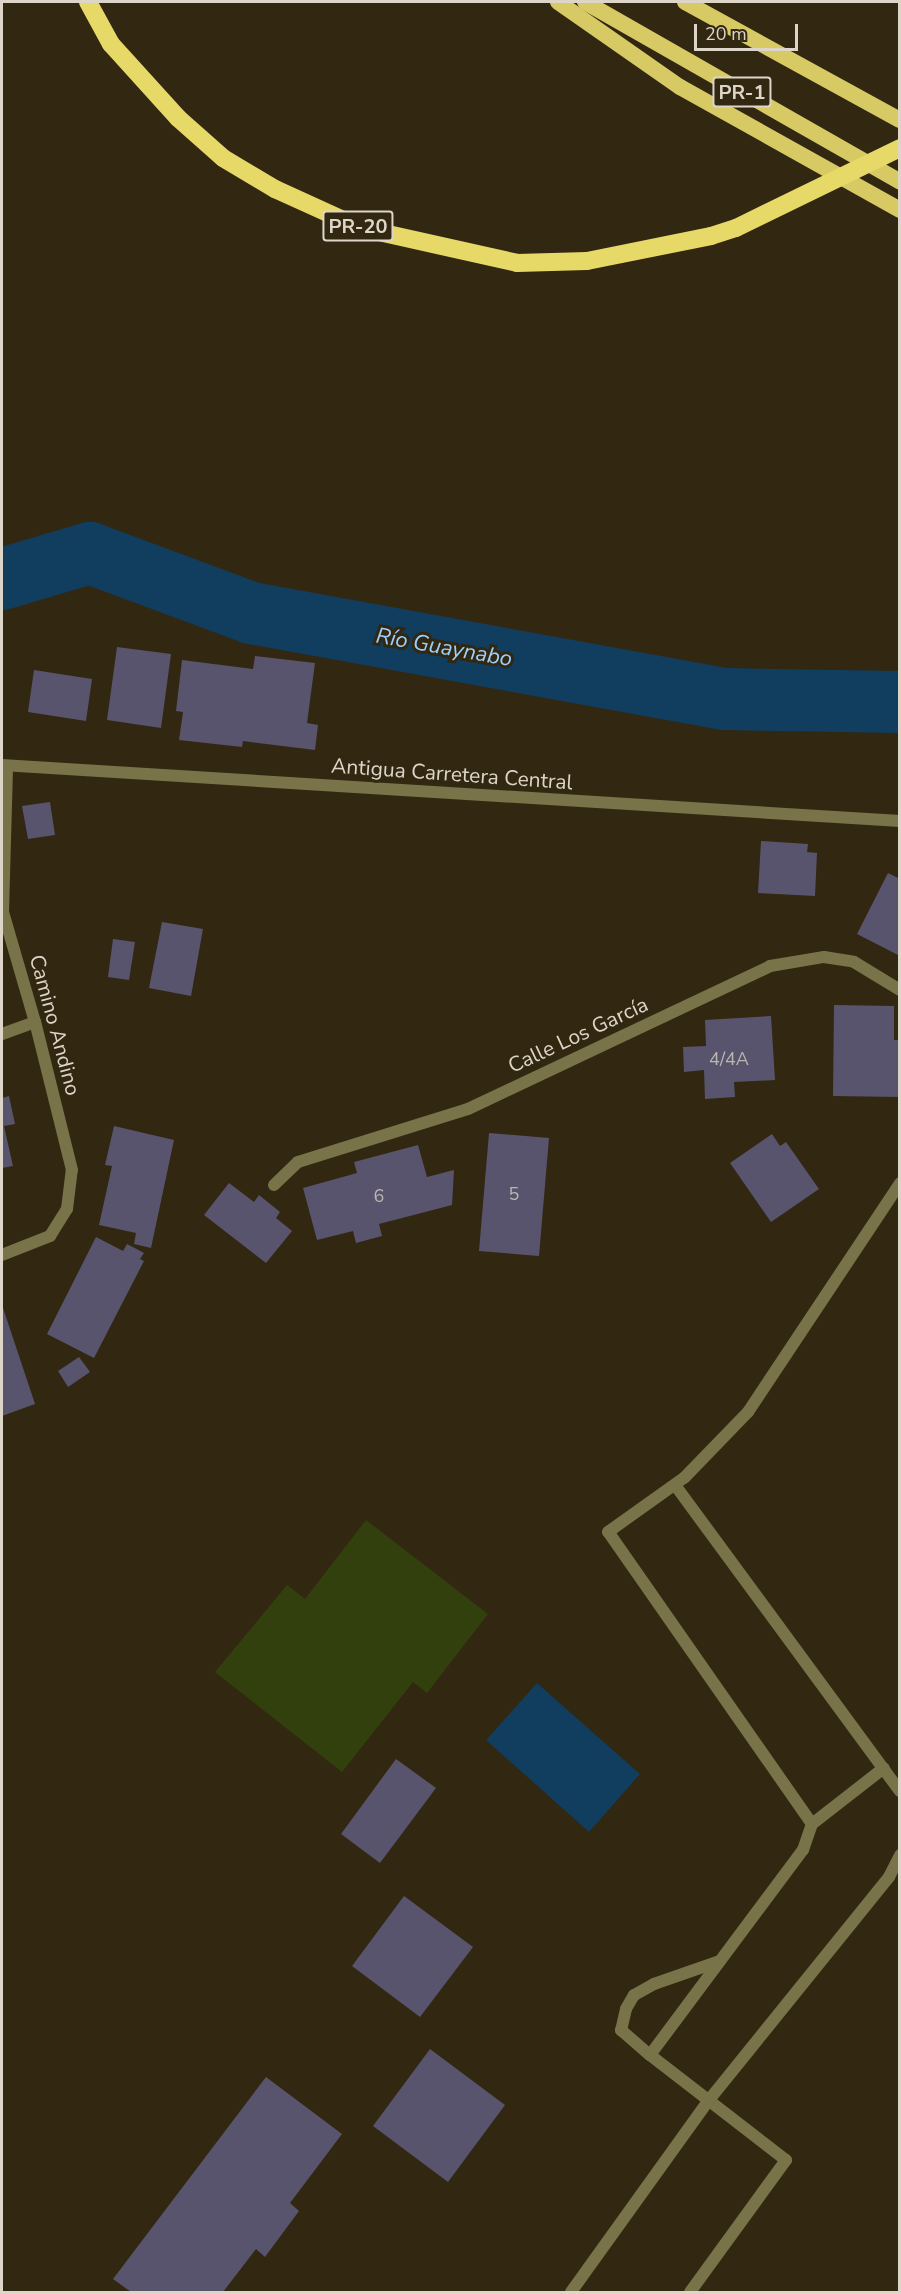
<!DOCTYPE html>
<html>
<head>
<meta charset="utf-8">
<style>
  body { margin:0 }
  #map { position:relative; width:901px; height:2294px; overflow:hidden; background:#322710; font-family:"Nunito Sans",sans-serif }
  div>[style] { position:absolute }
  .green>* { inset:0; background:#32400d }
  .water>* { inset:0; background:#113e5f }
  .river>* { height:62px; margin:-31px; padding:0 31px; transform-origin:31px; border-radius:31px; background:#113e5f }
  .building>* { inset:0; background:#58546d }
  .service>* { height:12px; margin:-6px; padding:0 6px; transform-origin:6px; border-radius:6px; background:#787348 }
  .minor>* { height:12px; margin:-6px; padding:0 6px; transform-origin:6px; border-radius:6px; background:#787348 }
  .tertiary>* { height:12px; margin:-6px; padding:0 6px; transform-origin:6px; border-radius:6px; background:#787348 }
  .trunk>* { height:16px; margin:-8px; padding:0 8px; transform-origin:8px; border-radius:8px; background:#d7ca64 }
  .motorway>* { height:18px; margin:-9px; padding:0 9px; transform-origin:9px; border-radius:9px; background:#e7d968 }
  span { translate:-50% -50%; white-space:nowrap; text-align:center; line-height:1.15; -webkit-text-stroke:6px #322710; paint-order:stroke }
  .number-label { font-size:18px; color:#bcb6b1 }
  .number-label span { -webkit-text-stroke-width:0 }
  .shield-label span { padding:2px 4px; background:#322710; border:2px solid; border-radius:4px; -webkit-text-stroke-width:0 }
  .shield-label { font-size:20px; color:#ddd6c8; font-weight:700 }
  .street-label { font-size:21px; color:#ddd6c8 }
  .water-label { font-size:22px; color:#9bd0fd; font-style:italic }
  .frame { position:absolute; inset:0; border:3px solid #ddd6c8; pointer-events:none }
  .scale { position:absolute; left:694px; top:24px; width:104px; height:27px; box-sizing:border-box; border:3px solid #ddd6c8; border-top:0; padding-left:8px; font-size:18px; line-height:21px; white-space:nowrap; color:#ddd6c8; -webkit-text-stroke:4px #322710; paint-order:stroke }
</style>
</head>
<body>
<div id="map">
  <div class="green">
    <i style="clip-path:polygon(366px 1520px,488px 1614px,427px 1693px,413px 1682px,342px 1772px,215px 1672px,287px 1585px,305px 1599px)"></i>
  </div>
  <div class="water">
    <i style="clip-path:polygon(537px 1683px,640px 1774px,589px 1832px,486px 1740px)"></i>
  </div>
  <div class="river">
    <i style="left:2px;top:579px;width:92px;rotate:-16.5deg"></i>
    <i style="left:90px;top:553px;width:172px;rotate:20.4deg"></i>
    <i style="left:251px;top:613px;width:481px;rotate:10.3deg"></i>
    <i style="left:724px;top:699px;width:176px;rotate:1deg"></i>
  </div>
  <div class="building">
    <i style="clip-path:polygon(117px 647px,171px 654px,161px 728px,107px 720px)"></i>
    <i style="clip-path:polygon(255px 656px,315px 663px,307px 723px,318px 725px,315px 750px,243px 741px,242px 747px,179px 740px,183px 712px,176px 711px,182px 660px,253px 669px)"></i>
    <i style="clip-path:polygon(34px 670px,92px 679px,86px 721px,28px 712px)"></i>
    <i style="clip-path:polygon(50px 802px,55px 835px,28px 839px,22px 806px)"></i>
    <i style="clip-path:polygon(761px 841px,808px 844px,807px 852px,817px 853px,815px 896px,758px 893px)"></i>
    <i style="clip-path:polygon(888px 873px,900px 879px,900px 956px,857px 934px)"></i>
    <i style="clip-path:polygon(162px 922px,203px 929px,191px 996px,149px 988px)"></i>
    <i style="clip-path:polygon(113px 939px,135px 942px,129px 980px,108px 977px)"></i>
    <i style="clip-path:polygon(834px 1005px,894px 1006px,894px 1040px,900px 1040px,900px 1097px,833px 1096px)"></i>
    <i style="clip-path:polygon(771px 1016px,775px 1080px,734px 1082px,735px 1097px,705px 1099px,704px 1070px,684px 1072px,683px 1047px,706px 1046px,705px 1020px)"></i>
    <i style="clip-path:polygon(9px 1096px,15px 1124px,4px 1126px,13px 1166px,2px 1168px,2px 1098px)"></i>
    <i style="clip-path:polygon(114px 1126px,174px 1140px,151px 1248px,134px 1244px,136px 1233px,99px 1225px,112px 1166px,105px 1165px)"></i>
    <i style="clip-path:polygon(489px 1133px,549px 1138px,539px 1256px,479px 1251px)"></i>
    <i style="clip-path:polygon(772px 1134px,780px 1146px,786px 1142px,819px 1189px,771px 1222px,730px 1163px)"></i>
    <i style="clip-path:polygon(418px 1145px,427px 1177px,454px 1170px,452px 1205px,379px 1224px,382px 1236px,356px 1243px,353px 1231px,317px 1240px,303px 1188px,357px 1173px,354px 1162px)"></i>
    <i style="clip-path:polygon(229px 1183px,254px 1202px,259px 1195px,280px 1212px,276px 1218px,292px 1231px,266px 1263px,204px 1215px)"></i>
    <i style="clip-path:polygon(96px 1237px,123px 1251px,127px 1244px,144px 1253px,140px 1259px,144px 1261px,94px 1358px,47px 1334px)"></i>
    <i style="clip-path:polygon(2px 1305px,35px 1404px,2px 1416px)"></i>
    <i style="clip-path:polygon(79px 1357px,90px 1372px,68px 1387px,58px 1371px)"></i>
    <i style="clip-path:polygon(396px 1759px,436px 1788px,380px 1863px,341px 1834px)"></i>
    <i style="clip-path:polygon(404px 1896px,473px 1947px,420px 2017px,352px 1966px)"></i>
    <i style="clip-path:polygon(430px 2049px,505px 2105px,448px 2182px,373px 2126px)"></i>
    <i style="clip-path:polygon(266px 2077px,342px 2134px,290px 2203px,299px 2211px,265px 2257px,256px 2249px,223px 2292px,131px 2292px,113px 2279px)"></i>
  </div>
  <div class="service">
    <i style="left:675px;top:1485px;width:380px;rotate:53.7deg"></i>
    <i style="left:812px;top:1824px;width:91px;rotate:-37.9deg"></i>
    <i style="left:650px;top:2055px;width:172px;rotate:37.7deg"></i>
    <i style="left:786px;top:2160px;width:163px;rotate:126deg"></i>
    <i style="left:571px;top:2292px;width:236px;rotate:-54.3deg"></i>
    <i style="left:709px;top:2100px;width:287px;rotate:-51.1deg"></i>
    <i style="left:889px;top:1877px;width:25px;rotate:-63deg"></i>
  </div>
  <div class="minor">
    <i style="left:2px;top:1034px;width:35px;rotate:-20deg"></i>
    <i style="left:274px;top:1185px;width:33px;rotate:-44deg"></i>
    <i style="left:298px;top:1162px;width:178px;rotate:-17.3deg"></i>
    <i style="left:468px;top:1109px;width:334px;rotate:-25.3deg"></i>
    <i style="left:770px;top:966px;width:55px;rotate:-9.5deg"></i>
    <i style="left:824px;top:957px;width:30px;rotate:9deg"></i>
    <i style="left:854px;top:962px;width:54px;rotate:31.3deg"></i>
    <i style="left:2px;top:1255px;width:52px;rotate:-21.6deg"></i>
    <i style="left:50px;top:1236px;width:32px;rotate:-58deg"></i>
    <i style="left:67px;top:1209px;width:39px;rotate:-83deg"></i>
    <i style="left:72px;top:1170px;width:153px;rotate:-104deg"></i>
    <i style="left:35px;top:1022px;width:115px;rotate:-106.2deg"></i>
    <i style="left:3px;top:912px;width:146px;rotate:-88.4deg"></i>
    <i style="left:720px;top:1961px;width:70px;rotate:160.8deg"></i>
    <i style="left:654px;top:1984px;width:23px;rotate:151deg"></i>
    <i style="left:634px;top:1995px;width:16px;rotate:120deg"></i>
    <i style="left:626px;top:2009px;width:22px;rotate:103deg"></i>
    <i style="left:621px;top:2030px;width:38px;rotate:41deg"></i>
    <i style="left:650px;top:2055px;width:256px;rotate:-53.3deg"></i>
    <i style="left:803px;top:1850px;width:28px;rotate:-71deg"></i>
    <i style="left:812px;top:1824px;width:356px;rotate:-124.9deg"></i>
    <i style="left:608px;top:1532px;width:95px;rotate:-35.5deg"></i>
    <i style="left:685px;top:1477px;width:91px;rotate:-45.9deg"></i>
    <i style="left:748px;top:1412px;width:275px;rotate:-56.4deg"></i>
  </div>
  <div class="tertiary">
    <i style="left:2px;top:765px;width:900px;rotate:3.57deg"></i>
  </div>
  <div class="trunk">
    <i style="left:558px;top:2px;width:149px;rotate:34.9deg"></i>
    <i style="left:680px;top:87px;width:252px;rotate:29.2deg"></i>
    <i style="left:585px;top:2px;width:363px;rotate:29.7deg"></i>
    <i style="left:685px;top:2px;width:245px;rotate:28.8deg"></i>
  </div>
  <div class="motorway">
    <i style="left:88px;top:2px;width:48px;rotate:61.3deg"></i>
    <i style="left:111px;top:44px;width:100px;rotate:47.8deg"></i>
    <i style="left:178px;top:118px;width:60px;rotate:41.6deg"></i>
    <i style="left:223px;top:158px;width:61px;rotate:30.8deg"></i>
    <i style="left:275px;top:189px;width:94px;rotate:24.4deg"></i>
    <i style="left:361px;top:228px;width:160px;rotate:12.6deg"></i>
    <i style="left:517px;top:263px;width:70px;rotate:-1.6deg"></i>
    <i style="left:587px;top:261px;width:126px;rotate:-11.4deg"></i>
    <i style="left:711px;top:236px;width:26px;rotate:-18deg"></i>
    <i style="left:736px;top:228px;width:182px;rotate:-26deg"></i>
  </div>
  <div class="number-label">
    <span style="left:729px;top:1059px">4/4A</span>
    <span style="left:514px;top:1194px">5</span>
    <span style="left:379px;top:1196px">6</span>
  </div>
  <div class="shield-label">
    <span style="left:742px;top:92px">PR-1</span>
    <span style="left:358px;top:226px">PR-20</span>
  </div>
  <div class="street-label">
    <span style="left:452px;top:774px;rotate:4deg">Antigua Carretera Central</span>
    <span style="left:55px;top:1025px;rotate:75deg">Camino Andino</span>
    <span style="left:578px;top:1035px;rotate:-25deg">Calle Los García</span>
  </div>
  <div class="water-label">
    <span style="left:444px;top:648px;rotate:10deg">Río Guaynabo</span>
  </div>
  <div class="frame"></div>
  <div class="scale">20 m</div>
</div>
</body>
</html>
